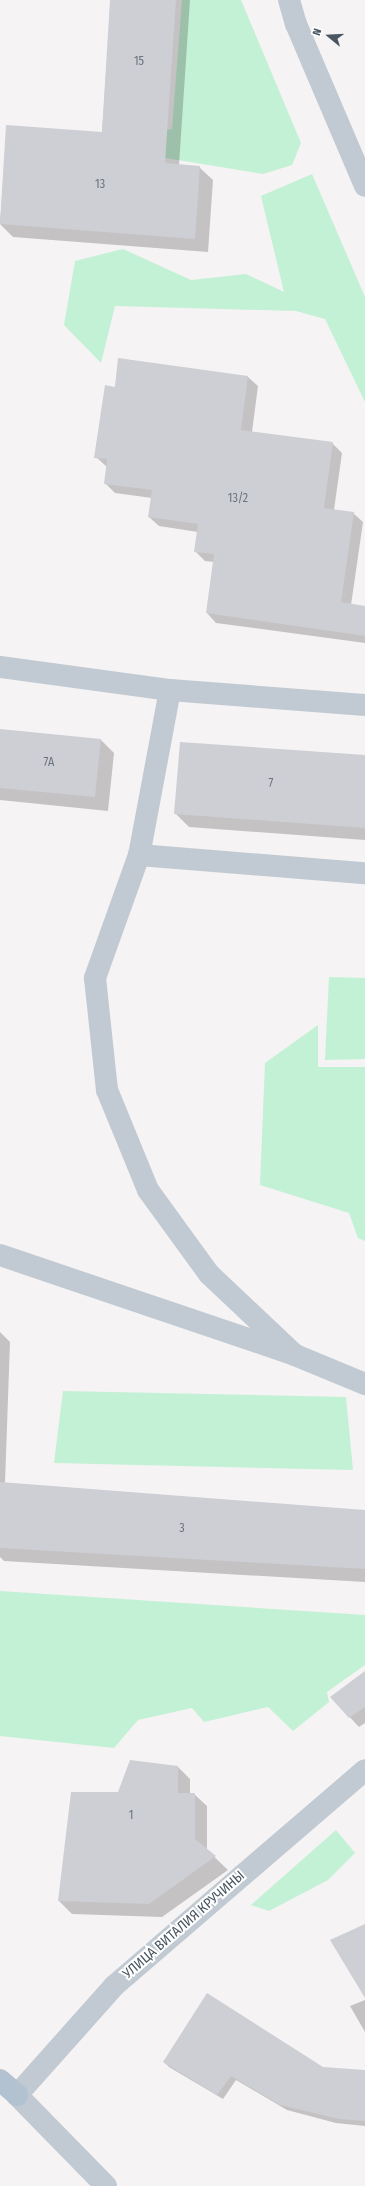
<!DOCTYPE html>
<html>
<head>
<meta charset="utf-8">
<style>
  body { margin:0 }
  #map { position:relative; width:365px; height:2186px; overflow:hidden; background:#f5f3f3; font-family:"Fira Sans Condensed",sans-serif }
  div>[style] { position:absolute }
  .green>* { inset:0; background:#c3f1d5 }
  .shadow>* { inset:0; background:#0003 }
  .building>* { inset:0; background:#cdcfd5 }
  .minor>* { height:22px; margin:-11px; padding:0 11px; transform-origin:11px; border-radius:11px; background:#c1cad2 }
  .major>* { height:22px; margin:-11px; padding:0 11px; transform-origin:11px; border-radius:11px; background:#b3c2d1 }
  span { translate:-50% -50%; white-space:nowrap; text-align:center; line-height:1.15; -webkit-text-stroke:4px #fff; paint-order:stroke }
  .number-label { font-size:12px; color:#6b747e }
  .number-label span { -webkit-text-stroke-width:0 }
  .street-label { font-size:14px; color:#4a5661 }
  .north { position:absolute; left:309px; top:16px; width:40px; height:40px; -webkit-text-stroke:3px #fff; paint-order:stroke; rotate:288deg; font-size:11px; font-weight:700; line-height:16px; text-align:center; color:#4a5661 }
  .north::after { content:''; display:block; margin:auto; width:14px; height:18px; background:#4a5661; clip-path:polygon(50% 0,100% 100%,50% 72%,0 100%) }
</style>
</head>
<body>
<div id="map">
  <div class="green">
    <i style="clip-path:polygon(182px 0,241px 0,301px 143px,292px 165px,263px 174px,147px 155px,144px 133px,172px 129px)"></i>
    <i style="clip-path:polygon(312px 174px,365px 297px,365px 402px,325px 319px,296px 311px,115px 306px,101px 363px,64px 325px,75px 261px,123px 249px,191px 280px,246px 274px,284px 292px,261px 196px)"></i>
    <i style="clip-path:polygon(329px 977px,365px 978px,365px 1059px,325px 1060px)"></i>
    <i style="clip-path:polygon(318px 1025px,318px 1067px,365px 1067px,365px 1241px,358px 1238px,349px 1213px,260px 1185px,265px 1063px)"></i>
    <i style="clip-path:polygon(63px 1391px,346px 1397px,353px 1470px,54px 1463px)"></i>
    <i style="clip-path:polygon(0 1591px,365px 1615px,365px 1665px,327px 1692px,329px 1702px,293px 1731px,268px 1707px,204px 1722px,192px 1708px,138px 1720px,114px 1748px,0 1736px)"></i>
    <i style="clip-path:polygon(336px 1830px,355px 1853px,328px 1880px,269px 1911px,251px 1905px)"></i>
  </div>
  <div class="shadow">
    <i style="clip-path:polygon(111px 0,190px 0,179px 165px,199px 167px,213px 180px,208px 252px,13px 237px,0 224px,7px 126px,102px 133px)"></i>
    <i style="clip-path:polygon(119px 359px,248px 377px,258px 386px,252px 432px,332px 443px,342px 453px,334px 510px,353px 513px,363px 522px,351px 605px,365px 607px,365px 643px,216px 623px,207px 613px,214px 562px,205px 561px,195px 551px,198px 532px,159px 526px,149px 517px,152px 498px,115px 493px,105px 483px,107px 467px,96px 457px,115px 388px)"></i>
    <i style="clip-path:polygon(0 730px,101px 740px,114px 753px,108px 811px,0 800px)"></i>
    <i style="clip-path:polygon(365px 756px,365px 840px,189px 827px,175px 813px)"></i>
    <i style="clip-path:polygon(0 1332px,10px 1342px,5px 1483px,365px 1511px,365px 1582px,4px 1561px,0 1557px)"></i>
    <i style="clip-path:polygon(365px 1672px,365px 1723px,359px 1727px,331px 1697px)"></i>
    <i style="clip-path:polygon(177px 1766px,190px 1779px,190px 1794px,194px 1794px,207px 1806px,207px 1850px,228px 1870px,162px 1917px,72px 1914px,59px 1901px,119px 1793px)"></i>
    <i style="clip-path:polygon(365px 2000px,365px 2032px,350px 2006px)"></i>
    <i style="clip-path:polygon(164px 2062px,365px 2071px,365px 2126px,336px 2123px,287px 2110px,236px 2080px,223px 2099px,169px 2067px)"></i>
  </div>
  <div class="building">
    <i style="clip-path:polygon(110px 0,176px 0,165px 163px,200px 166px,195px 239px,0 224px,6px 125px,102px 132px)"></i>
    <i style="clip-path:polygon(118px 358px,248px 376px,241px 430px,333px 442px,324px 508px,354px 512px,341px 602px,365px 606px,365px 636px,206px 613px,214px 554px,194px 552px,198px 524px,148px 517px,152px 490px,104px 484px,107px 459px,94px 458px,105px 385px,115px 387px)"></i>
    <i style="clip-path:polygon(0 729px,101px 739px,95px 797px,0 788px)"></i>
    <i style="clip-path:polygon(180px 742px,365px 755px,365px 828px,174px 814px)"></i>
    <i style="clip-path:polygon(0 1482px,365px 1510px,365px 1569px,0 1548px)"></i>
    <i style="clip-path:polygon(365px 1671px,365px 1707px,349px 1718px,330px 1697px)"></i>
    <i style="clip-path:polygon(130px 1760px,178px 1766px,178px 1793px,195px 1793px,195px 1839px,216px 1856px,149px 1904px,58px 1901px,71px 1792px,118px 1792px)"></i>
    <i style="clip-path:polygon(365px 1924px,365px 1998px,330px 1940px)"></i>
    <i style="clip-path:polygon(207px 1993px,323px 2067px,365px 2070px,365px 2121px,339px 2119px,280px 2105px,231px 2076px,217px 2095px,163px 2062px)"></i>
  </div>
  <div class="minor">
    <i style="left:289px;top:0;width:25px;rotate:74deg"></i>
    <i style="left:296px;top:24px;width:176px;rotate:66.9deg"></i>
    <i style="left:0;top:667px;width:172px;rotate:7.7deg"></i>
    <i style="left:170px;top:690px;width:196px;rotate:4.4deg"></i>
    <i style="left:170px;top:690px;width:168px;rotate:100.6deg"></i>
    <i style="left:139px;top:855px;width:131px;rotate:109.7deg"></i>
    <i style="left:95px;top:978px;width:113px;rotate:83.9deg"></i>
    <i style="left:107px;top:1090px;width:108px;rotate:67.7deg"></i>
    <i style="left:148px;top:1190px;width:104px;rotate:54deg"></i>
    <i style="left:209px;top:1274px;width:118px;rotate:43.3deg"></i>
    <i style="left:139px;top:855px;width:227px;rotate:4.6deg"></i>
    <i style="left:0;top:1255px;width:311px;rotate:18.7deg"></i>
    <i style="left:295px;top:1355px;width:76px;rotate:22.5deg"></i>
    <i style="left:106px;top:2186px;width:127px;rotate:-134.4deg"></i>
    <i style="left:17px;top:2095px;width:146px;rotate:-48.3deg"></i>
    <i style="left:114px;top:1986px;width:331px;rotate:-40.7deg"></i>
  </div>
  <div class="major">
    <i style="left:0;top:2080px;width:23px;rotate:41deg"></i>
  </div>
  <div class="number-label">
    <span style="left:139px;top:62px">15</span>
    <span style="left:100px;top:185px">13</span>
    <span style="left:238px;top:499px">13/2</span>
    <span style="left:49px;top:763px">7А</span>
    <span style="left:271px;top:784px">7</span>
    <span style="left:182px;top:1529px">3</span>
    <span style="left:131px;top:1816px">1</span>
  </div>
  <div class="street-label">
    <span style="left:184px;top:1925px;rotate:-41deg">УЛИЦА ВИТАЛИЯ КРУЧИНЫ</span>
  </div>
  <div class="north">N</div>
</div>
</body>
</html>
